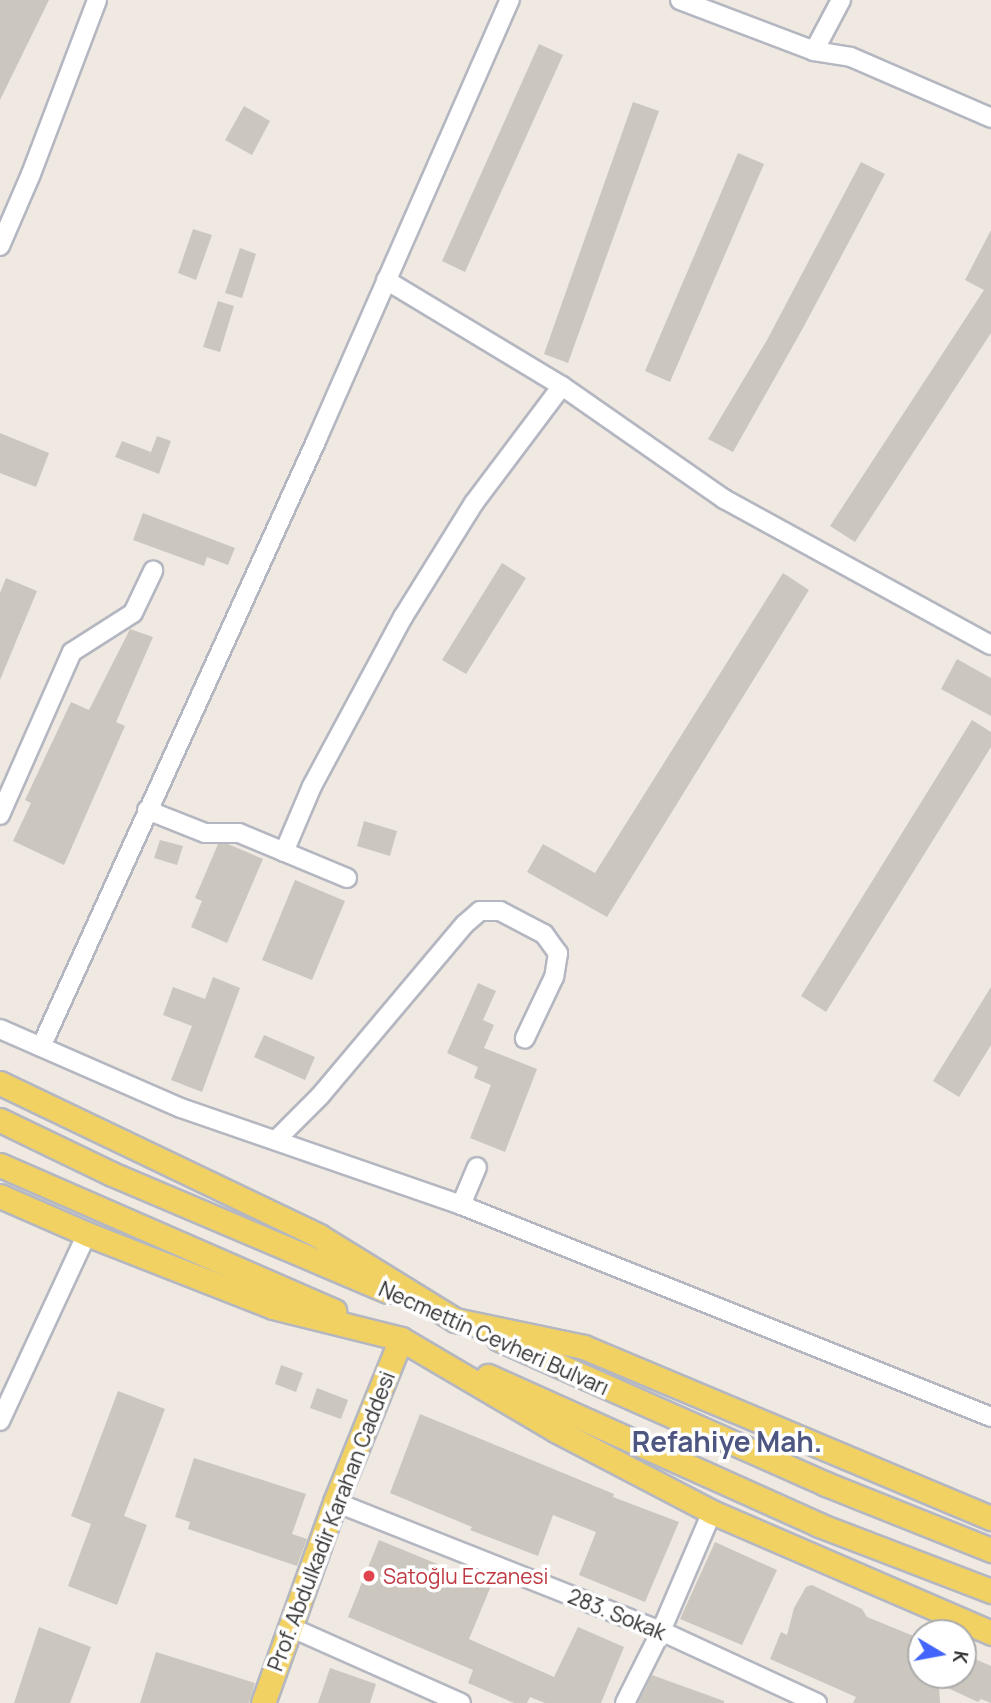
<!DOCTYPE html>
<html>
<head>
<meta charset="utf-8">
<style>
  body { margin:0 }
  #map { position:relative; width:991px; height:1703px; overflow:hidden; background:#efe9e1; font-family:Manrope,sans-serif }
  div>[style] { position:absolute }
  .building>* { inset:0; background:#cbc7bf }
  .roads { filter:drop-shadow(2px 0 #b4b7c1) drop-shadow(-2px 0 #b4b7c1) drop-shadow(0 2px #b4b7c1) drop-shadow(0 -2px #b4b7c1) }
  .minor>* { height:18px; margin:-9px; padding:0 9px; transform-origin:9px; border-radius:9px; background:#fff }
  .major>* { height:23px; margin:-11.5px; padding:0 11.5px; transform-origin:11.5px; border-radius:11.5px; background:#f2d163 }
  .dots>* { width:19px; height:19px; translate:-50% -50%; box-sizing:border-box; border:4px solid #fff; border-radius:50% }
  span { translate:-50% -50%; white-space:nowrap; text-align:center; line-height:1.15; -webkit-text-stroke:7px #fff; paint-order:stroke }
  .street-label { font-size:21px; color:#2e2e2e }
  .health-label { font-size:21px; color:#be3a42 }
  .left { translate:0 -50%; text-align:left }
  .district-label { font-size:28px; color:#4d5680; font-weight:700 }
  .north { position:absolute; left:907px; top:1619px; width:70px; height:70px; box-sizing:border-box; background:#fff; border:2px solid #ababab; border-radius:50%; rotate:100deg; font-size:19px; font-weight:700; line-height:28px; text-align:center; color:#2e2e2e }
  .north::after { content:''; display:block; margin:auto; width:24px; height:32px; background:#4264fb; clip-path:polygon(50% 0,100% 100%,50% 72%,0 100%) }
</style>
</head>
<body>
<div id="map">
  <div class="building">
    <i style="clip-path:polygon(0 0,49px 0,0 100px)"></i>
    <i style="clip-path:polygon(539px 44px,563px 55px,465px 272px,442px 261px)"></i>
    <i style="clip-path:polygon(633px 102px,659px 111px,568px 363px,544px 354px)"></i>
    <i style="clip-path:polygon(244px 106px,270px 121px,252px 155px,225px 140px)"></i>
    <i style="clip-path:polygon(738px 153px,764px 164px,670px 382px,645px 371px)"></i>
    <i style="clip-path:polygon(861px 162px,885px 174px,803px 328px,733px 452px,708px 439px,767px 340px)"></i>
    <i style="clip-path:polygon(193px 229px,212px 235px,196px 280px,178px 273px)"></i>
    <i style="clip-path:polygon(991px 230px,991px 333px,855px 542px,830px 526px,984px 290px,965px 280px)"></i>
    <i style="clip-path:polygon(240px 248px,256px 254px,242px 298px,225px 293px)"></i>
    <i style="clip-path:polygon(218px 301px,234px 306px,220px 352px,203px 347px)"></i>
    <i style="clip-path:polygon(0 433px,49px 453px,36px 487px,0 473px)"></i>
    <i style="clip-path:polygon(157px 436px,171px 441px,159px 474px,115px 457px,122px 441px,151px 452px)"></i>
    <i style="clip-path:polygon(143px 513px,235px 548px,228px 565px,207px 557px,204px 566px,133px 540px)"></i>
    <i style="clip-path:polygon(502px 563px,526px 578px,466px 674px,442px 660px)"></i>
    <i style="clip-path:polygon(783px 573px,809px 590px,607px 917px,527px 872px,543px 844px,595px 873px)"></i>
    <i style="clip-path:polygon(6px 578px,37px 591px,0 680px,0 593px)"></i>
    <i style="clip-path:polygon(130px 629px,153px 637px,116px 722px,125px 726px,64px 865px,13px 841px,31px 803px,25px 800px,71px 702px,89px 710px)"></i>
    <i style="clip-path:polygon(957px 659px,991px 678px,991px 716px,941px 689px)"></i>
    <i style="clip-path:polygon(972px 720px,991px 732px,991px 747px,826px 1012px,801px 996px)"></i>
    <i style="clip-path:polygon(364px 821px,397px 831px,390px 856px,357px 846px)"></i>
    <i style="clip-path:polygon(160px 840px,183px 846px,177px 865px,154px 858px)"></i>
    <i style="clip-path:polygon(218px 844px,228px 844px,263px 859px,227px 943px,191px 927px,202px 901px,195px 898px)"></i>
    <i style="clip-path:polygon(295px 880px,345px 901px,312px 980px,262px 960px)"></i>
    <i style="clip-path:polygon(213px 977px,240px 988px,202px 1092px,171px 1080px,192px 1026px,163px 1015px,173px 987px,205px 999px)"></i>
    <i style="clip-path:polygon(478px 983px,496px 991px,483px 1020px,494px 1025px,484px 1048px,537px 1069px,505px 1152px,470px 1138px,491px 1085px,474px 1078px,478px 1067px,447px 1053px)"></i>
    <i style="clip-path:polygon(991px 987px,991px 1045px,959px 1097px,933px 1081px)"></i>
    <i style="clip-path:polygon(264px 1035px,315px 1057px,305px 1080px,254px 1057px)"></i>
    <i style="clip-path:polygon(281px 1365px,303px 1373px,296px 1392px,275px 1384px)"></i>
    <i style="clip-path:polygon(317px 1388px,348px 1400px,341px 1419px,310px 1408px)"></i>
    <i style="clip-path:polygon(118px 1391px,165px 1409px,124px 1516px,147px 1525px,117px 1605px,68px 1586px,91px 1524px,71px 1516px)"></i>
    <i style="clip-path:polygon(420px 1414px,614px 1494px,613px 1497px,679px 1522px,645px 1602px,579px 1575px,596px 1532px,553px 1515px,538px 1556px,470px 1530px,472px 1527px,390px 1493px)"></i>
    <i style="clip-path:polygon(194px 1458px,306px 1494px,292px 1534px,307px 1539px,297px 1566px,188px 1529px,190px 1522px,175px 1517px)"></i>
    <i style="clip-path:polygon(379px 1540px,491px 1586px,469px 1639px,554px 1677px,578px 1627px,624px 1647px,601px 1703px,545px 1703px,530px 1697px,527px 1703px,514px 1703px,468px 1683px,473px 1670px,348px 1617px)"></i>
    <i style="clip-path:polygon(715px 1542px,777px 1570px,742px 1645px,680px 1619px)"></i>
    <i style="clip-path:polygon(812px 1585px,862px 1609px,867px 1617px,921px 1639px,921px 1675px,968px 1675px,975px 1659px,991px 1666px,991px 1703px,981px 1699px,978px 1702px,939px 1684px,940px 1703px,853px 1703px,856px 1697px,770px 1659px,781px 1632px,787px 1635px,794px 1608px,806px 1587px)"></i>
    <i style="clip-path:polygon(39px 1627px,91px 1647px,70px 1703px,14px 1703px)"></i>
    <i style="clip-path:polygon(156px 1652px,255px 1683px,249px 1703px,140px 1703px)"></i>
    <i style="clip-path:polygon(330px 1668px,376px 1684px,370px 1703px,318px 1703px)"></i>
    <i style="clip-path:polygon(652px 1675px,724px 1701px,724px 1703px,638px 1703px)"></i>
  </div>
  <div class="roads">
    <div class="minor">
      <i style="left:680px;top:0;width:143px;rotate:20.8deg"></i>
      <i style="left:814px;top:51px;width:37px;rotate:9deg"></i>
      <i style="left:851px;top:57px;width:153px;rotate:23.5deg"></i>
      <i style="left:814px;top:51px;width:58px;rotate:-62.1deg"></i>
      <i style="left:0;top:246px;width:78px;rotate:-66.7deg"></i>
      <i style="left:31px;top:174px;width:186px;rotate:-69.2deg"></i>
      <i style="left:386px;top:280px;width:205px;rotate:31.1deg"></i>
      <i style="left:562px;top:386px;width:198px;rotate:34.9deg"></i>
      <i style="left:724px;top:499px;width:304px;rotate:28.7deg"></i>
      <i style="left:147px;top:810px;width:62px;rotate:21.6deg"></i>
      <i style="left:205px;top:833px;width:34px"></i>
      <i style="left:239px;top:833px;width:117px;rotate:22.6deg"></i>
      <i style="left:0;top:815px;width:178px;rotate:-66.2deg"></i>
      <i style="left:72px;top:652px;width:72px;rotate:-32.6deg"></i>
      <i style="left:133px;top:613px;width:47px;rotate:-64.5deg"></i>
      <i style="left:284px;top:852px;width:72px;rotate:-67deg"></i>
      <i style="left:312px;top:786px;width:192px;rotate:-61.7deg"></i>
      <i style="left:403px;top:617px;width:134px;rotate:-58.1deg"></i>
      <i style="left:474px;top:503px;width:146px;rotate:-53.1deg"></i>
      <i style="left:0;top:1029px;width:197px;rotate:23.6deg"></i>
      <i style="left:181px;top:1108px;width:296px;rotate:19.1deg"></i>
      <i style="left:461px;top:1205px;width:571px;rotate:21.8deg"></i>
      <i style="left:41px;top:1047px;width:668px;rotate:-65.58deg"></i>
      <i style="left:317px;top:439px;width:480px;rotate:-66.3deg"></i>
      <i style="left:277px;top:1139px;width:61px;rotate:-45deg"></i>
      <i style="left:320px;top:1096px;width:225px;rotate:-49.9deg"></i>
      <i style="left:465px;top:924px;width:20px;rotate:-41deg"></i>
      <i style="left:480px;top:911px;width:20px"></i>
      <i style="left:500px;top:911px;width:50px;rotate:27.6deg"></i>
      <i style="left:544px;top:934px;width:24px;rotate:54deg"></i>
      <i style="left:558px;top:953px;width:24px;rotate:99deg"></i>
      <i style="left:554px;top:977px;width:68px;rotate:115.4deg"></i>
      <i style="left:461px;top:1205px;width:41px;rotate:-67.2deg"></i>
      <i style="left:0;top:1421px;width:206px;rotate:-65.1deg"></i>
      <i style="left:335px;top:1502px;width:351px;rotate:21.6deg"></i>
      <i style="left:661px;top:1631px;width:172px;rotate:24.8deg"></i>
      <i style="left:290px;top:1627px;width:187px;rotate:24deg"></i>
      <i style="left:625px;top:1703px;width:80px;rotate:-63.4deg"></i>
      <i style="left:661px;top:1631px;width:129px;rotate:-66.8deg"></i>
    </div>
    <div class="major">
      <i style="left:0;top:1083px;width:354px;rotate:25.6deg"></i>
      <i style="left:319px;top:1236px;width:160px;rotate:31.7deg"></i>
      <i style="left:455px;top:1320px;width:132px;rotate:11.8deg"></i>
      <i style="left:584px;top:1347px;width:441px;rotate:22.8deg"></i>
      <i style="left:0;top:1120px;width:124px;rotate:25.7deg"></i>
      <i style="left:112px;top:1174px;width:299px;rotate:23deg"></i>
      <i style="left:0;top:1165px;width:365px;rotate:23.6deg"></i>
      <i style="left:0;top:1196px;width:95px;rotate:23.6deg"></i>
      <i style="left:87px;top:1234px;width:200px;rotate:21.4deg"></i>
      <i style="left:273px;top:1307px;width:132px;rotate:14deg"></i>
      <i style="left:401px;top:1339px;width:181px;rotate:30.5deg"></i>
      <i style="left:557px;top:1431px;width:175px;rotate:27.6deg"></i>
      <i style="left:712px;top:1512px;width:304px;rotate:23.4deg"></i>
      <i style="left:499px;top:1339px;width:358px;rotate:23.9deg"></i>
      <i style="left:826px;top:1484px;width:178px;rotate:21.8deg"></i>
      <i style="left:488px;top:1376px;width:363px;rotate:24.2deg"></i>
      <i style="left:819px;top:1525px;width:184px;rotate:21deg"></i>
      <i style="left:263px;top:1703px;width:214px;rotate:-70.3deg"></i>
      <i style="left:335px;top:1502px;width:176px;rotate:-68deg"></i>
    </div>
  </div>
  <div class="dots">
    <i style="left:369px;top:1576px;background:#e0444e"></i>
  </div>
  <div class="street-label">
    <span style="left:494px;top:1338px;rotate:24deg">Necmettin Cevheri Bulvarı</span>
    <span style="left:331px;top:1521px;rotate:-69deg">Prof. Abdulkadir Karahan Caddesi</span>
    <span style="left:617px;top:1614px;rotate:22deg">283. Sokak</span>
  </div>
  <div class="health-label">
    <span class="left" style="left:383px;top:1576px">Satoğlu Eczanesi</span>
  </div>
  <div class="district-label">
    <span style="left:727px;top:1441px">Refahiye Mah.</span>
  </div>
  <div class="north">K</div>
</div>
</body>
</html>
